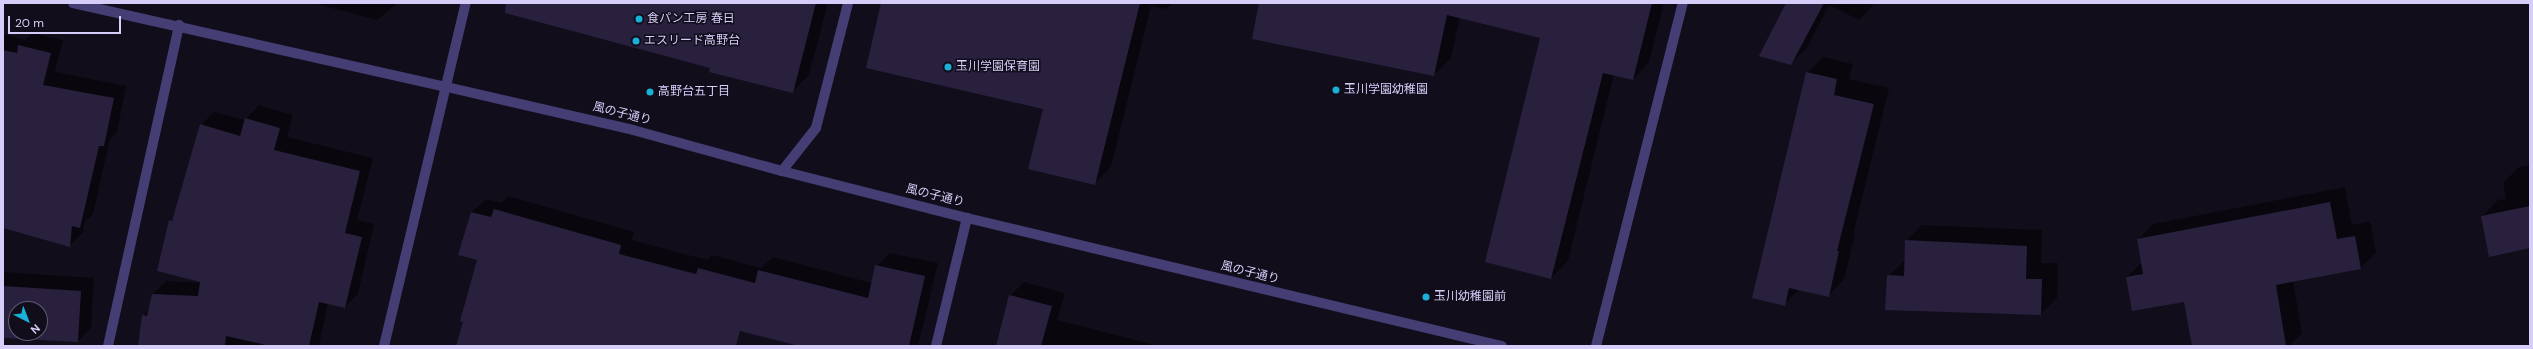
<!DOCTYPE html>
<html>
<head>
<meta charset="utf-8">
<style>
  body { margin:0 }
  #map { position:relative; width:2533px; height:349px; overflow:hidden; background:#110d1b; font-family:"DM Sans","Noto Sans JP",sans-serif }
  div>[style] { position:absolute }
  .shadow>* { inset:0; background:#0007 }
  .building>* { inset:0; background:#29203d }
  .minor>* { height:10px; margin:-5px; padding:0 5px; transform-origin:5px; border-radius:5px; background:#453e74 }
  .tertiary>* { height:10px; margin:-5px; padding:0 5px; transform-origin:5px; border-radius:5px; background:#453e74 }
  .dots>* { width:11px; height:11px; translate:-50% -50%; box-sizing:border-box; border:2px solid #110d1b; border-radius:50% }
  span { translate:-50% -50%; white-space:nowrap; text-align:center; line-height:1.15; -webkit-text-stroke:3px #110d1b; paint-order:stroke }
  .poi-label { font-size:12px; color:#d7cdf9 }
  .left { translate:0 -50%; text-align:left }
  .street-label { font-size:12px; color:#d7cdf9 }
  .frame { position:absolute; inset:0; border:4px solid #d7cdf9; pointer-events:none }
  .north { position:absolute; left:8px; top:301px; width:40px; height:40px; box-sizing:border-box; background:#110d1b; border:1px solid #605a74; border-radius:50%; rotate:138deg; font-size:11px; font-weight:700; line-height:16px; text-align:center; color:#d7cdf9 }
  .north::after { content:''; display:block; margin:auto; width:14px; height:18px; background:#1ab1d8; clip-path:polygon(50% 0,100% 100%,50% 72%,0 100%) }
  .scale { position:absolute; left:8px; top:16px; width:113px; height:18px; box-sizing:border-box; border:2px solid #d7cdf9; border-top:0; padding-left:5px; font-size:12px; line-height:14px; white-space:nowrap; color:#d7cdf9; -webkit-text-stroke:3px #110d1b; paint-order:stroke }
</style>
</head>
<body>
<div id="map">
  <div class="shadow">
    <i style="clip-path:polygon(313px 3px,398px 3px,377px 20px)"></i>
    <i style="clip-path:polygon(546px 3px,828px 3px,809px 75px,792px 92px,711px 67px)"></i>
    <i style="clip-path:polygon(882px 3px,1172px 3px,1166px 9px,1151px 6px,1111px 167px,1094px 184px,1044px 109px)"></i>
    <i style="clip-path:polygon(1260px 3px,1664px 3px,1649px 62px,1633px 79px,1614px 74px,1568px 261px,1551px 278px,1542px 37px,1460px 17px,1451px 58px,1434px 75px)"></i>
    <i style="clip-path:polygon(1787px 3px,1875px 3px,1859px 20px,1829px 5px,1807px 48px,1791px 63px)"></i>
    <i style="clip-path:polygon(32px 33px,63px 40px,55px 72px,126px 86px,117px 132px,110px 139px,93px 214px,84px 223px,83px 233px,70px 245px,3px 227px,3px 34px,25px 40px)"></i>
    <i style="clip-path:polygon(1823px 57px,1853px 64px,1849px 79px,1889px 88px,1853px 235px,1855px 235px,1844px 280px,1828px 296px,1800px 289px,1784px 304px,1807px 73px)"></i>
    <i style="clip-path:polygon(259px 105px,293px 115px,287px 137px,373px 158px,357px 220px,374px 224px,358px 294px,345px 307px,328px 303px,319px 346px,139px 346px,143px 316px,149px 309px,153px 294px,166px 281px,202px 283px,170px 221px,174px 217px,201px 125px,214px 112px,245px 120px)"></i>
    <i style="clip-path:polygon(2530px 165px,2530px 247px,2482px 216px,2498px 200px,2506px 199px,2503px 183px,2519px 167px)"></i>
    <i style="clip-path:polygon(2345px 187px,2352px 225px,2370px 221px,2376px 253px,2360px 268px,2293px 281px,2302px 333px,2289px 346px,2193px 346px,2185px 301px,2127px 277px,2142px 262px,2138px 240px,2153px 224px)"></i>
    <i style="clip-path:polygon(508px 196px,634px 232px,632px 240px,707px 260px,712px 255px,761px 268px,773px 257px,872px 283px,876px 266px,890px 253px,938px 263px,918px 346px,801px 346px,671px 310px,664px 346px,457px 346px,478px 260px,460px 254px,472px 212px,486px 199px,501px 203px)"></i>
    <i style="clip-path:polygon(1922px 225px,2042px 230px,2041px 263px,2058px 263px,2057px 298px,2041px 314px,1888px 276px,1905px 260px,1906px 241px)"></i>
    <i style="clip-path:polygon(evenodd,3px 272px,94px 278px,91px 328px,78px 341px,3px 337px,3px 272px,16px 309px,40px 309px,40px 333px,16px 333px,16px 309px)"></i>
    <i style="clip-path:polygon(1024px 282px,1065px 293px,1057px 320px,1159px 346px,997px 346px,1010px 296px)"></i>
  </div>
  <div class="building">
    <i style="clip-path:polygon(506px 3px,816px 3px,793px 93px,709px 72px,710px 68px,505px 13px)"></i>
    <i style="clip-path:polygon(881px 3px,1140px 3px,1095px 185px,1028px 169px,1043px 109px,866px 68px)"></i>
    <i style="clip-path:polygon(1259px 3px,1652px 3px,1633px 80px,1603px 73px,1551px 279px,1485px 262px,1540px 38px,1447px 15px,1434px 76px,1252px 39px)"></i>
    <i style="clip-path:polygon(1786px 3px,1824px 3px,1791px 65px,1759px 56px)"></i>
    <i style="clip-path:polygon(18px 45px,51px 53px,43px 85px,114px 98px,104px 146px,99px 146px,80px 228px,72px 226px,70px 247px,3px 228px,3px 50px,17px 53px)"></i>
    <i style="clip-path:polygon(1806px 72px,1837px 79px,1834px 95px,1874px 104px,1837px 251px,1839px 251px,1829px 297px,1789px 288px,1785px 306px,1752px 298px)"></i>
    <i style="clip-path:polygon(245px 118px,280px 128px,274px 150px,360px 171px,345px 233px,362px 237px,345px 308px,319px 302px,309px 346px,270px 346px,226px 336px,225px 346px,138px 346px,142px 315px,147px 316px,152px 294px,198px 296px,200px 282px,157px 271px,169px 220px,172px 221px,200px 124px,240px 136px)"></i>
    <i style="clip-path:polygon(2330px 202px,2337px 239px,2355px 236px,2361px 269px,2276px 285px,2286px 346px,2192px 346px,2184px 302px,2132px 311px,2126px 277px,2143px 274px,2137px 239px)"></i>
    <i style="clip-path:polygon(2530px 206px,2530px 248px,2489px 257px,2481px 216px)"></i>
    <i style="clip-path:polygon(494px 209px,621px 245px,619px 254px,696px 274px,698px 268px,755px 283px,758px 270px,868px 298px,875px 265px,925px 276px,909px 346px,799px 346px,740px 331px,736px 346px,456px 346px,463px 322px,460px 321px,477px 260px,458px 255px,471px 212px,491px 217px)"></i>
    <i style="clip-path:polygon(1905px 240px,2027px 246px,2026px 279px,2042px 279px,2041px 315px,1885px 310px,1887px 275px,1904px 276px)"></i>
    <i style="clip-path:polygon(evenodd,3px 286px,81px 291px,78px 342px,3px 338px,3px 286px,16px 309px,40px 309px,40px 333px,16px 333px,16px 309px)"></i>
    <i style="clip-path:polygon(1009px 295px,1052px 306px,1041px 346px,996px 346px)"></i>
  </div>
  <div class="minor">
    <i style="left:73px;top:3px;width:383px;rotate:12.7deg"></i>
    <i style="left:782px;top:171px;width:55px;rotate:-51.7deg"></i>
    <i style="left:816px;top:128px;width:129px;rotate:-75.6deg"></i>
    <i style="left:108px;top:346px;width:329px;rotate:-77.5deg"></i>
    <i style="left:936px;top:346px;width:132px;rotate:-76.4deg"></i>
    <i style="left:1596px;top:346px;width:354px;rotate:-75.8deg"></i>
  </div>
  <div class="tertiary">
    <i style="left:447px;top:87px;width:191px;rotate:13deg"></i>
    <i style="left:633px;top:130px;width:155px;rotate:15.4deg"></i>
    <i style="left:782px;top:171px;width:191px;rotate:14.3deg"></i>
    <i style="left:967px;top:218px;width:550px;rotate:13.46deg"></i>
    <i style="left:384px;top:346px;width:353px;rotate:-76.6deg"></i>
  </div>
  <div class="dots">
    <i style="left:639px;top:19px;background:#1ab1d8"></i>
    <i style="left:636px;top:41px;background:#1ab1d8"></i>
    <i style="left:948px;top:67px;background:#1ab1d8"></i>
    <i style="left:1336px;top:90px;background:#1ab1d8"></i>
    <i style="left:650px;top:92px;background:#1ab1d8"></i>
    <i style="left:1426px;top:297px;background:#1ab1d8"></i>
  </div>
  <div class="poi-label">
    <span class="left" style="left:647px;top:19px">食パン工房 春日</span>
    <span class="left" style="left:644px;top:41px">エスリード高野台</span>
    <span class="left" style="left:956px;top:67px">玉川学園保育園</span>
    <span class="left" style="left:1344px;top:90px">玉川学園幼稚園</span>
    <span class="left" style="left:658px;top:92px">高野台五丁目</span>
    <span class="left" style="left:1434px;top:297px">玉川幼稚園前</span>
  </div>
  <div class="street-label">
    <span style="left:622px;top:114px;rotate:14deg">風の子通り</span>
    <span style="left:935px;top:196px;rotate:14deg">風の子通り</span>
    <span style="left:1250px;top:273px;rotate:14deg">風の子通り</span>
  </div>
  <div class="frame"></div>
  <div class="north">N</div>
  <div class="scale">20 m</div>
</div>
</body>
</html>
